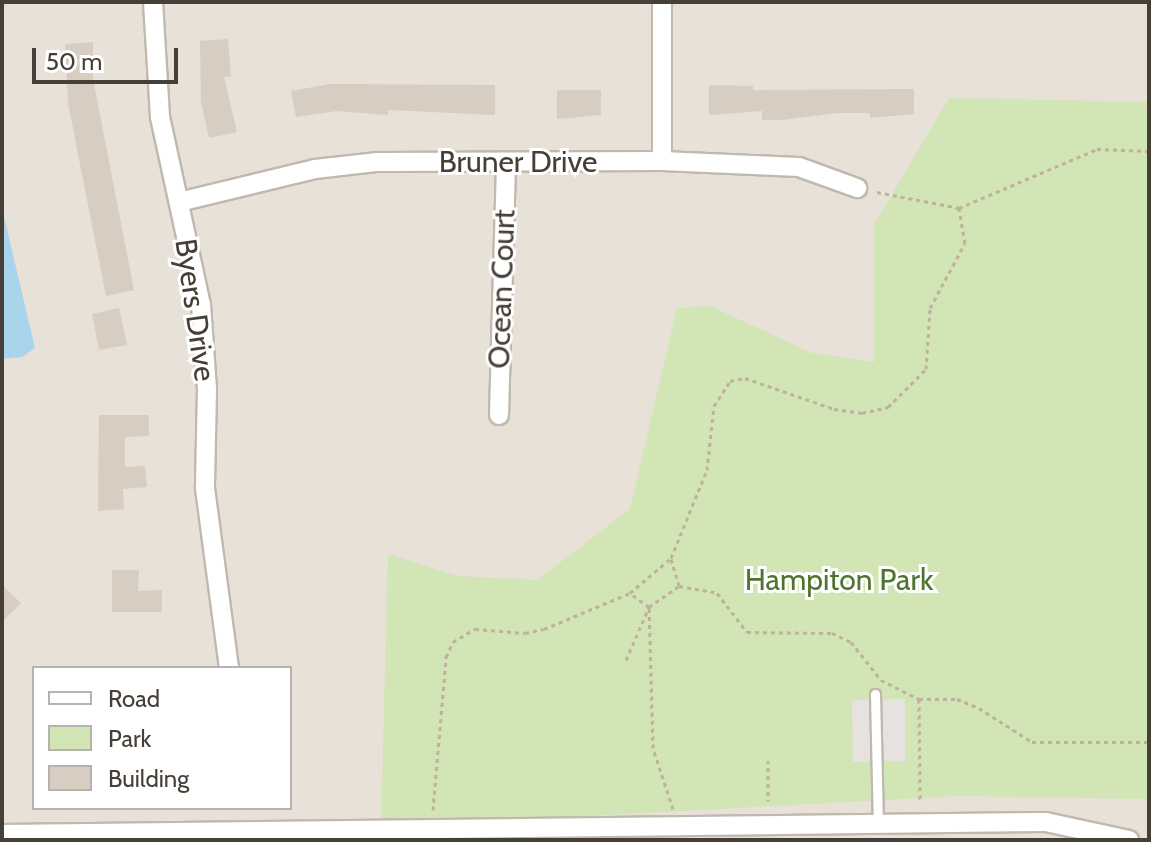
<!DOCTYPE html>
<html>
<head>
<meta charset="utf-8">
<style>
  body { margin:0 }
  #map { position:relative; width:1151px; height:842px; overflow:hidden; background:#f3efe8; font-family:Cabin,sans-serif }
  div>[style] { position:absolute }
  .residential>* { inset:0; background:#e7e1d7 }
  .green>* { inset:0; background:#d2e5b4 }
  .parking>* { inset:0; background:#e5e2e0 }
  .water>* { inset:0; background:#a8d5ec }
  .building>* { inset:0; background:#d7cdc1 }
  .path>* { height:3px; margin-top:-1.5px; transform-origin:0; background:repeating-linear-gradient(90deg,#bfb19d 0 4px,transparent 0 8px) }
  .roads { filter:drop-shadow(2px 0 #c1b9ae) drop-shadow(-2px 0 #c1b9ae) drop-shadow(0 2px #c1b9ae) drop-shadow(0 -2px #c1b9ae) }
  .lane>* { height:9px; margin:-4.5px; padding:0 4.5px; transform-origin:4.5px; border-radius:4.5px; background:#fff }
  .street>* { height:18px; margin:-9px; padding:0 9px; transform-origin:9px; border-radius:9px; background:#fff }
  span { translate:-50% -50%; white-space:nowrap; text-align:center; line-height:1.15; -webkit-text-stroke:6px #fff; paint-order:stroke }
  .street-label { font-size:30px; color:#463f37 }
  .park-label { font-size:30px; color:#4d752e }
  .frame { position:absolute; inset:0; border:4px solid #463f37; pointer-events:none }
  .legend { position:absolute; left:32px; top:666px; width:260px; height:144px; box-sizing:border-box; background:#fff; border:2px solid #b5b2af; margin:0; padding:10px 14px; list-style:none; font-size:24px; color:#463f37 }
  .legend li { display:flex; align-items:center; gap:16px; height:40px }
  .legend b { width:40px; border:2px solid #b5b2af }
  .scale { position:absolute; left:32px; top:48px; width:146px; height:36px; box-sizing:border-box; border:4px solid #463f37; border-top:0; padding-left:10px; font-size:24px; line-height:28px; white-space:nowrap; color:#463f37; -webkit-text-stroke:6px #fff; paint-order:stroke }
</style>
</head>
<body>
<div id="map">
  <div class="residential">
    <i style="clip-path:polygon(evenodd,2px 2px,1149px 2px,1149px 840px,2px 840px,2px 2px,34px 668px,290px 668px,290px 808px,34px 808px,34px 668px)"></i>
  </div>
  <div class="green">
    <i style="clip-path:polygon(949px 98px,1149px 102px,1149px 799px,959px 796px,381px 827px,388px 554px,458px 576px,537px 580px,630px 509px,677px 308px,710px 306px,812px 353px,874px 362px,874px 225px)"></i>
  </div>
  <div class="parking">
    <i style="clip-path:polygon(905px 699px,905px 761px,853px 762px,852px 700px)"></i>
  </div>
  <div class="water">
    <i style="clip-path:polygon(2px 208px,35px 348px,22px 357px,2px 359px)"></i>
  </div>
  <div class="building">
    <i style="clip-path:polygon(228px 39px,231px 76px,224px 77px,237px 132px,209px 138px,201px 102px,200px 41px)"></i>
    <i style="clip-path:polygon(93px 42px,93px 79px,134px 290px,106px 296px,68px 103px,65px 44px)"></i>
    <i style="clip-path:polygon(330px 84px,495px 85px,495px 115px,388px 110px,388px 115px,337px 111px,296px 117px,291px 91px)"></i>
    <i style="clip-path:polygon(709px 85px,753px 86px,753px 90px,914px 89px,914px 114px,870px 118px,870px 113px,837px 113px,782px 120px,762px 120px,762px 111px,709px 115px)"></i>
    <i style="clip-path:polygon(557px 90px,601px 90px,601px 115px,557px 119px)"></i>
    <i style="clip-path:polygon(119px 308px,127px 345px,99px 350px,92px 314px)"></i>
    <i style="clip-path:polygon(99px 415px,149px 415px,149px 436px,125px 437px,125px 467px,145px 466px,147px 487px,123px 489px,124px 509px,98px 511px)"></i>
    <i style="clip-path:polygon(112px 570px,139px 570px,138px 591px,162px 590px,162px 612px,112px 612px)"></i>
    <i style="clip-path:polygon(2px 585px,21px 603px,2px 622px)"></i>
  </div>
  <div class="path">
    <i style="left:877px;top:192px;width:84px;rotate:11deg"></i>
    <i style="left:671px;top:559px;width:28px;rotate:73deg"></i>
    <i style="left:626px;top:660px;width:58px;rotate:-66.5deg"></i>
    <i style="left:649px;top:607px;width:24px;rotate:-144deg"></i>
    <i style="left:919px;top:699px;width:101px;rotate:89.4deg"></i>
    <i style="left:768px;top:760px;width:41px;rotate:90deg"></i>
    <i style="left:673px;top:809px;width:64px;rotate:-108.2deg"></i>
    <i style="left:653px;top:748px;width:141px;rotate:-91.6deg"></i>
    <i style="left:649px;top:607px;width:37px;rotate:-35deg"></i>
    <i style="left:679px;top:586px;width:39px;rotate:10deg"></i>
    <i style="left:717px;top:593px;width:49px;rotate:52.4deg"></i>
    <i style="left:747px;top:632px;width:85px;rotate:0.7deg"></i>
    <i style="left:832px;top:633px;width:21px;rotate:25deg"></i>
    <i style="left:851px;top:642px;width:48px;rotate:51.7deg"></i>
    <i style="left:881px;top:680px;width:42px;rotate:26.6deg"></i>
    <i style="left:919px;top:699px;width:38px"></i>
    <i style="left:957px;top:699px;width:24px;rotate:22deg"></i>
    <i style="left:979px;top:708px;width:63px;rotate:32.7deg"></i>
    <i style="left:1032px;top:742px;width:117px"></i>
    <i style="left:433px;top:810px;width:154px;rotate:-85.1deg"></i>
    <i style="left:446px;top:657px;width:17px;rotate:-65deg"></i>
    <i style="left:453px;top:642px;width:26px;rotate:-31deg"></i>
    <i style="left:475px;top:629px;width:50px;rotate:4.6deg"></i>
    <i style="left:525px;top:633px;width:19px;rotate:-12deg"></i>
    <i style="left:544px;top:629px;width:93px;rotate:-22.7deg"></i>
    <i style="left:630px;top:593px;width:54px;rotate:-40.5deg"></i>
    <i style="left:671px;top:558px;width:95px;rotate:-67.8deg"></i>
    <i style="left:707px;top:470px;width:64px;rotate:-83.8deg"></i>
    <i style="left:714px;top:406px;width:30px;rotate:-57deg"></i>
    <i style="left:730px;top:381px;width:15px;rotate:-11deg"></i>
    <i style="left:745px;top:378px;width:94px;rotate:19.2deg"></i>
    <i style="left:834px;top:409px;width:28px;rotate:8deg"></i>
    <i style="left:862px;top:413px;width:27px;rotate:-13deg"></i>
    <i style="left:888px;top:407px;width:54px;rotate:-45deg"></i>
    <i style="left:926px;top:369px;width:61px;rotate:-86.2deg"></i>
    <i style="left:930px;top:308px;width:74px;rotate:-61.7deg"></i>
    <i style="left:965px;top:243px;width:36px;rotate:-100deg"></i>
    <i style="left:959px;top:208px;width:150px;rotate:-23.1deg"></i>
    <i style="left:1097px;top:149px;width:52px;rotate:2.2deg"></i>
  </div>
  <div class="roads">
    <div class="lane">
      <i style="left:875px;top:694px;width:130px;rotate:88.7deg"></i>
    </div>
    <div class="street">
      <i style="left:153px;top:2px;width:115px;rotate:86.5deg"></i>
      <i style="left:160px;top:117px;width:192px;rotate:77.7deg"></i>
      <i style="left:201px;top:305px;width:84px;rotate:85.9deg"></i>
      <i style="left:207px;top:389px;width:99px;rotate:91.2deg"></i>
      <i style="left:205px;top:488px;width:182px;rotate:82.4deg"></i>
      <i style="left:662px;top:2px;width:159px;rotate:90deg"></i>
      <i style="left:179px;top:202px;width:140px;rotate:-13.6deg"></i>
      <i style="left:315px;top:169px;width:61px;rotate:-6.5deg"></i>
      <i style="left:376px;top:162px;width:286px;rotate:-0.2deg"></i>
      <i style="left:662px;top:161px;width:137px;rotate:2.5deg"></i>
      <i style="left:799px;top:167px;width:62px;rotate:19.9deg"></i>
      <i style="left:499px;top:415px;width:253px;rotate:-88.4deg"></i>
      <i style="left:2px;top:834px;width:1044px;rotate:-0.66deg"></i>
      <i style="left:1046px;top:822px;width:85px;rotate:12.2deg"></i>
    </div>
  </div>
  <div class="street-label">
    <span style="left:518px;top:162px">Bruner Drive</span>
    <span style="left:502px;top:289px;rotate:-88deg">Ocean Court</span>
    <span style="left:195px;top:310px;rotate:82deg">Byers Drive</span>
  </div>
  <div class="park-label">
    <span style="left:839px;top:580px">Hampiton Park</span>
  </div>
  <div class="frame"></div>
  <ul class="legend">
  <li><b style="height:10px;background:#fff"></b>Road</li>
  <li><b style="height:22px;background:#d2e5b4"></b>Park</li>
  <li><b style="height:22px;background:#d7cdc1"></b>Building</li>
  </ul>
  <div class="scale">50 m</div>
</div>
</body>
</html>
